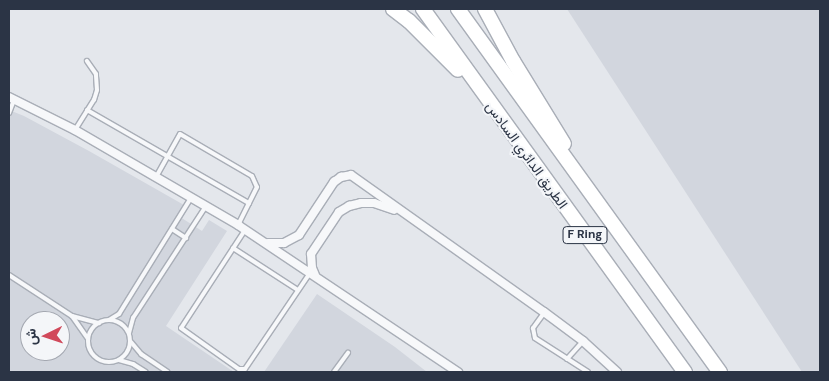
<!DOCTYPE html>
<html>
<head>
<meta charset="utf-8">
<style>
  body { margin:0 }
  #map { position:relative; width:829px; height:381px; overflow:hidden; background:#e4e7ec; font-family:"DM Sans",Vazirmatn,sans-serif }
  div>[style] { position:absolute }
  .built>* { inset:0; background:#d2d6de }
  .roads { filter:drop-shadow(1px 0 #a9aeb7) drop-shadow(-1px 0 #a9aeb7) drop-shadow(0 1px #a9aeb7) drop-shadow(0 -1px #a9aeb7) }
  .lane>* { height:4px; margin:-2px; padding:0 2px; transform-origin:2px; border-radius:2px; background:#f7f8fa }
  .lane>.ring { margin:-2px; padding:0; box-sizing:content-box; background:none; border:4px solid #f7f8fa; border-radius:50% }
  .street>* { height:8px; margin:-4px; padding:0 4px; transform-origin:4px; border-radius:4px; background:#f7f8fa }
  .highway>* { height:14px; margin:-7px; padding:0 7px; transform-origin:7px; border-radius:7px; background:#fff }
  span { translate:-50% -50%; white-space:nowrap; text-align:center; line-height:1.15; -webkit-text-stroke:4px #f4f6f9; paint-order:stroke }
  .shield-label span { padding:1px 4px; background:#f4f6f9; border:1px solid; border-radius:4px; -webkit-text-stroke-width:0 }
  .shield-label { font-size:12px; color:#2b3445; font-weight:700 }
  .street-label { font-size:14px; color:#2b3445 }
  .frame { position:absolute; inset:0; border:10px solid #2b3445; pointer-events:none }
  .north { position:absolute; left:20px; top:311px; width:50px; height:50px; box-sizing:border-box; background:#f4f6f9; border:1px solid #a4a8b1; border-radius:50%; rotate:266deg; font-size:14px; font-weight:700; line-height:20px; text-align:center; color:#2b3445 }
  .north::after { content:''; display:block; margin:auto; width:18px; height:22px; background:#d1495b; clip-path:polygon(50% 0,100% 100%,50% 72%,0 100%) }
</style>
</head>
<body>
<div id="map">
  <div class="built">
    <i style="clip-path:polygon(567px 9px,820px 9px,820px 372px,802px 372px)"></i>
    <i style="clip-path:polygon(evenodd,9px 110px,24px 116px,89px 151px,184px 205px,177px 215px,202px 231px,209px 220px,227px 231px,166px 326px,234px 372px,9px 372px,9px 110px,30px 321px,60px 321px,60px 351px,30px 351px,30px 321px)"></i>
    <i style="clip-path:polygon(317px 294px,395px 347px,427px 372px,264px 372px)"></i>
  </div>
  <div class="roads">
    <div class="lane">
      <i style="left:87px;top:110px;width:187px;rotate:29.9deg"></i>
      <i style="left:9px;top:113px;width:14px;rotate:-69deg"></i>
      <i style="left:75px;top:130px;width:36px;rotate:-58deg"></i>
      <i style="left:94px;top:100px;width:10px;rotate:-73deg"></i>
      <i style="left:97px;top:90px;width:16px;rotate:-94deg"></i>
      <i style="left:96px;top:74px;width:16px;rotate:-125deg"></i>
      <i style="left:156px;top:177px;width:49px;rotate:-60.8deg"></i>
      <i style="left:180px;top:134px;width:83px;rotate:30.3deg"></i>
      <i style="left:252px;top:176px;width:12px;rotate:66deg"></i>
      <i style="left:257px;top:187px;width:42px;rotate:116.6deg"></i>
      <i style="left:172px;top:229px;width:17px;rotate:33deg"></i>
      <i style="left:245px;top:230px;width:117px;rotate:123.1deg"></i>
      <i style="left:181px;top:328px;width:71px;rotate:35.3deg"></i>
      <i style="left:239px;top:369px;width:6px"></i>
      <i style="left:245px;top:369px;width:116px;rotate:-55.9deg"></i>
      <i style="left:233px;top:248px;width:77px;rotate:32.9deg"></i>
      <i style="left:9px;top:275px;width:75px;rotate:33.1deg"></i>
      <i style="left:72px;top:316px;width:28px;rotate:15deg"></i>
      <i style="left:544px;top:313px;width:19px;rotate:126deg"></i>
      <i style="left:533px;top:328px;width:10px;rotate:79deg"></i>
      <i style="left:535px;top:338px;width:63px;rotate:32.7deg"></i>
      <i style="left:72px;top:316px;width:28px;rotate:55deg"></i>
      <i class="ring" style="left:88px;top:320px;width:38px;height:38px"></i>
      <i style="left:109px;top:320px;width:12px;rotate:-31deg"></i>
      <i style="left:119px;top:314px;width:137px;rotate:-58.2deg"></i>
      <i style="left:129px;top:333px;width:16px;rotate:-75deg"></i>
      <i style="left:133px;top:318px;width:134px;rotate:-56.9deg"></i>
      <i style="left:131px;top:342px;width:16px;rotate:50deg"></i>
      <i style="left:141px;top:354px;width:32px;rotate:34deg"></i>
      <i style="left:567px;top:359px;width:24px;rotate:-48deg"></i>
      <i style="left:119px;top:360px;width:15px;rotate:16deg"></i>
      <i style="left:133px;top:364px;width:15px;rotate:32deg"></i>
      <i style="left:334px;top:372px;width:24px;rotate:-54deg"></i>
    </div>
    <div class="street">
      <i style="left:9px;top:97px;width:74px;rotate:26.6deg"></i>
      <i style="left:75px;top:130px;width:189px;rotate:30.2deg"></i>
      <i style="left:238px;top:225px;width:265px;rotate:33.8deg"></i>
      <i style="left:268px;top:243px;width:16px"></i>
      <i style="left:284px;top:243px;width:17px;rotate:-28deg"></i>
      <i style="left:299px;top:235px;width:64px;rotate:-56.6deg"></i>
      <i style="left:334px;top:182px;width:9px;rotate:-36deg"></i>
      <i style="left:341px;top:177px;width:10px;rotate:-11deg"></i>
      <i style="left:351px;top:175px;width:237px;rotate:35.4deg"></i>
      <i style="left:544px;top:312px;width:49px;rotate:36.6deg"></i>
      <i style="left:583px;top:341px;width:46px;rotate:42.4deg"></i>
      <i style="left:315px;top:275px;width:8px;rotate:-113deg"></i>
      <i style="left:312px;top:268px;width:14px;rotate:-94deg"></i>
      <i style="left:311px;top:254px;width:50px;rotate:-56.3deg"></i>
      <i style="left:339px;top:212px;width:12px;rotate:-31deg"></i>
      <i style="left:349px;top:206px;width:12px;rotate:-14deg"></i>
      <i style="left:361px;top:203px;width:13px"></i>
      <i style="left:374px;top:203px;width:21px;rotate:19deg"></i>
    </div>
    <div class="highway">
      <i style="left:393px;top:9px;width:20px;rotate:37deg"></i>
      <i style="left:409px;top:21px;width:69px;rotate:45deg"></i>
      <i style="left:423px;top:9px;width:448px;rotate:54.2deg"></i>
      <i style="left:458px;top:9px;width:448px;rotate:54.2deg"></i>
      <i style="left:485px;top:9px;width:59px;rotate:61.7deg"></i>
      <i style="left:513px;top:61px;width:97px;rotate:58.4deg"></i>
    </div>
  </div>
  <div class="shield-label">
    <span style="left:585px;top:235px">F Ring</span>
  </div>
  <div class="street-label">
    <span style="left:527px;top:155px;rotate:54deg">الطريق الدائري السادس</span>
  </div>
  <div class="frame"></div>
  <div class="north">ش</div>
</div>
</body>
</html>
